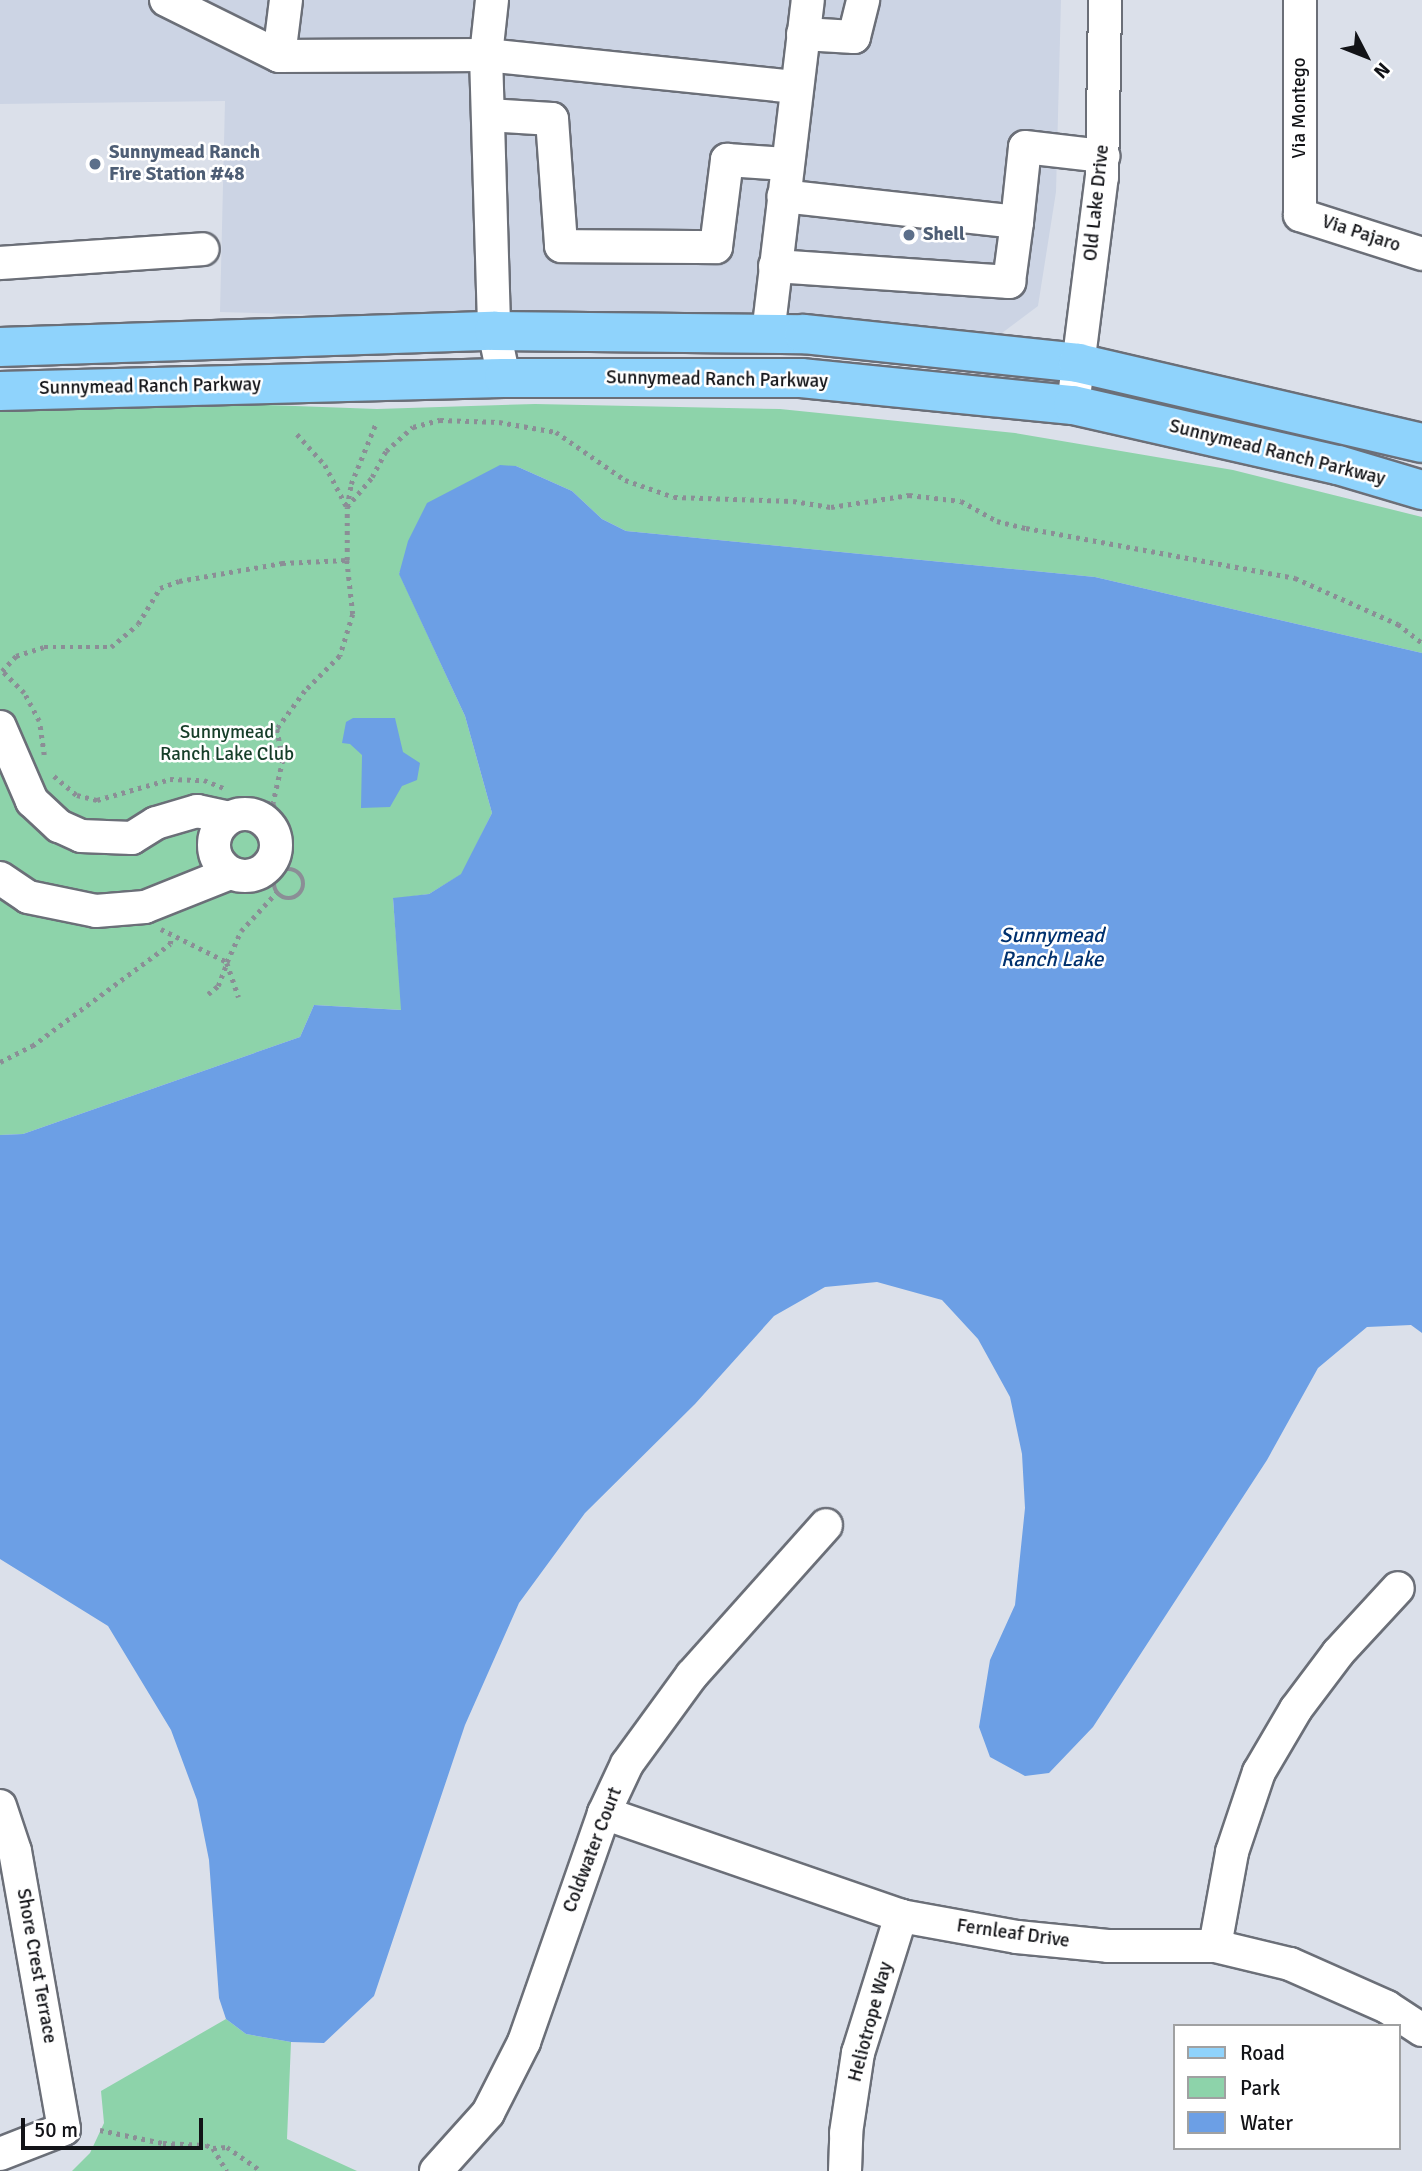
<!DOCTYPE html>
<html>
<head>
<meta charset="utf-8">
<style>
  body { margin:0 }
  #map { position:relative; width:1422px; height:2171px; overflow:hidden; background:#dbe0ea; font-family:Signika,sans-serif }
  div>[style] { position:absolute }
  .built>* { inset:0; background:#ccd4e4 }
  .green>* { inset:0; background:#8dd3aa }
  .water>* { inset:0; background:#6c9fe5 }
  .path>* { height:4.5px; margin-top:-2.25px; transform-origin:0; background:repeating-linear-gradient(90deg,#8b8e96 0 3.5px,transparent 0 8.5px) }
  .path>.ring { margin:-2.25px; padding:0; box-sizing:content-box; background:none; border:4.5px solid #8b8e96; border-radius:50% }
  .roads { filter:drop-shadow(2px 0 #6b6f78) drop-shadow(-2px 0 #6b6f78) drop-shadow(0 2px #6b6f78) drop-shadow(0 -2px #6b6f78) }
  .minor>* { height:32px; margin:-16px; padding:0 16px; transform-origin:16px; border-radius:16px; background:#fff }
  .minor>.ring { margin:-16px; padding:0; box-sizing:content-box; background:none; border:32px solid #fff; border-radius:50% }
  .major>* { height:38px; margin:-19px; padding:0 19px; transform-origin:19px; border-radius:19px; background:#8fd3fc }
  .dots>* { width:19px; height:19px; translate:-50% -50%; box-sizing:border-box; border:4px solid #fff; border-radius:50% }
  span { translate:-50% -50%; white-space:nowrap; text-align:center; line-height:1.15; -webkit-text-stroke:5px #fff; paint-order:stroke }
  .street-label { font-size:19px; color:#121317 }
  .service-label { font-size:19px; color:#4e5e75; font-weight:700 }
  .left { translate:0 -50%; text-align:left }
  .park-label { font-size:19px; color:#163e29 }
  .water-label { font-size:21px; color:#00316f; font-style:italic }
  .legend { position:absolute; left:1173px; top:2024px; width:228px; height:126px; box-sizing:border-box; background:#fff; border:2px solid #a0a1a2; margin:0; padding:9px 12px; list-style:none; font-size:21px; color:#121317 }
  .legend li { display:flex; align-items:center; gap:14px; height:35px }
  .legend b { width:35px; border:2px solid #a0a1a2 }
  .north { position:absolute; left:1331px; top:21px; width:70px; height:70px; -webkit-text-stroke:5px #fff; paint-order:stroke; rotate:132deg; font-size:19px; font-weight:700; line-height:28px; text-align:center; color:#121317 }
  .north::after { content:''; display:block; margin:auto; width:24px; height:32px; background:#121317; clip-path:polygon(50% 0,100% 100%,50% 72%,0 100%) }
  .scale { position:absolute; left:21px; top:2118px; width:182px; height:32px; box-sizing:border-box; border:4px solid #121317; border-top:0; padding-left:9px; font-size:21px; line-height:24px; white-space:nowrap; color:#121317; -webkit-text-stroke:5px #fff; paint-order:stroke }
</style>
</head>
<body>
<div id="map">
  <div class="built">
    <i style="clip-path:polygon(0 0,1061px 0,1056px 192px,1038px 306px,1002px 333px,220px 312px,225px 101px,0 104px)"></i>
  </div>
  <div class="green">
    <i style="clip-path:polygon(239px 404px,377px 409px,535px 404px,780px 409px,1015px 433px,1233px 470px,1422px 517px,1422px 653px,1095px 577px,626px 531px,602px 519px,572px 491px,516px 466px,399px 573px,465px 716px,492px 813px,462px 874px,429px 894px,393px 899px,402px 1010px,314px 1005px,300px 1037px,23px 1134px,0 1135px,0 410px)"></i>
    <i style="clip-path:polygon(226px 2019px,246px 2034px,291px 2042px,287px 2139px,357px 2171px,72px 2171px,90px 2153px,104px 2123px,101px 2091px)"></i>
  </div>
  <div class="water">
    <i style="clip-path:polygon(500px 465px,516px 466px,572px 491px,602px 519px,626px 531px,1095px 577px,1422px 653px,1422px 1333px,1411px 1325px,1367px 1327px,1318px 1368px,1267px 1460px,1093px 1727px,1049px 1773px,1025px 1776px,990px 1757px,979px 1727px,990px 1660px,1015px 1605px,1025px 1508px,1022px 1454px,1010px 1397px,978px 1339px,942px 1300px,877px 1282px,825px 1287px,774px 1316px,695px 1404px,585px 1513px,519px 1603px,465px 1725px,374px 1996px,324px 2043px,291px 2042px,246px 2034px,226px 2019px,219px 1998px,209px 1860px,197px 1800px,171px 1730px,108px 1626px,0 1559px,0 1135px,23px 1134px,300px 1037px,314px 1005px,401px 1010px,393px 898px,429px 894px,461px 874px,492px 813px,465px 716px,399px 574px,408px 541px,427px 503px)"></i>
    <i style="clip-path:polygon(353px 718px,395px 718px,403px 752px,420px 763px,417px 780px,402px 786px,390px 807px,361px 808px,362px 755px,350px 744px,342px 743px,346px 722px)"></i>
  </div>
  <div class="path">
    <i style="left:297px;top:434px;width:42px;rotate:47.9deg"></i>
    <i style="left:325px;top:465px;width:47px;rotate:62.4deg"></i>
    <i style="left:347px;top:507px;width:23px;rotate:-80deg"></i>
    <i style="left:351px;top:484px;width:66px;rotate:-67.7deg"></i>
    <i style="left:347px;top:560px;width:53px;rotate:-90deg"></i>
    <i style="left:347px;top:507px;width:39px;rotate:-50deg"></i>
    <i style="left:372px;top:477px;width:30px;rotate:-62deg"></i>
    <i style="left:386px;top:451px;width:36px;rotate:-42deg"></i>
    <i style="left:413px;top:427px;width:28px;rotate:-15deg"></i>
    <i style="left:440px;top:420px;width:59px;rotate:1.9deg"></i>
    <i style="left:499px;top:422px;width:58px;rotate:10deg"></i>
    <i style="left:556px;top:432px;width:84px;rotate:34.8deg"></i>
    <i style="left:625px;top:480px;width:52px;rotate:19.1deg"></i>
    <i style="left:674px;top:497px;width:119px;rotate:1.9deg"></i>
    <i style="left:793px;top:501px;width:38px;rotate:9deg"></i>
    <i style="left:831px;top:507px;width:79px;rotate:-8.7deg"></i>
    <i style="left:909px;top:495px;width:52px;rotate:6.6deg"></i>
    <i style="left:961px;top:501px;width:41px;rotate:29.1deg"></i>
    <i style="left:997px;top:521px;width:30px;rotate:14deg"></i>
    <i style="left:1026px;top:528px;width:274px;rotate:10.5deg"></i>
    <i style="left:1295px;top:578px;width:113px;rotate:24.1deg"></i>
    <i style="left:1398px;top:624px;width:31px;rotate:38deg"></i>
    <i style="left:44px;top:755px;width:34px;rotate:-98deg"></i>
    <i style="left:39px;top:721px;width:32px;rotate:-118deg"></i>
    <i style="left:24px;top:693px;width:31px;rotate:-135deg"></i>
    <i style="left:2px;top:671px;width:21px;rotate:-47deg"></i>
    <i style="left:16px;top:656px;width:29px;rotate:-18deg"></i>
    <i style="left:44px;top:647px;width:67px"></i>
    <i style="left:111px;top:647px;width:35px;rotate:-40deg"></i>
    <i style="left:138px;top:624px;width:42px;rotate:-58.6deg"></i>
    <i style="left:160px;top:588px;width:20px;rotate:-20deg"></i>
    <i style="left:179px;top:581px;width:105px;rotate:-9.9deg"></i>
    <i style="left:282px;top:563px;width:65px;rotate:-2.6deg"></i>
    <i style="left:347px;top:560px;width:54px;rotate:83.7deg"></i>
    <i style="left:353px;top:614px;width:44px;rotate:107.2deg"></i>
    <i style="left:340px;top:656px;width:49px;rotate:135deg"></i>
    <i style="left:305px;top:691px;width:47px;rotate:126.4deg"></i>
    <i style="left:277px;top:729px;width:32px;rotate:79deg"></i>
    <i style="left:283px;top:760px;width:45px;rotate:102.8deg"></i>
    <i style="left:273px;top:804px;width:28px;rotate:60deg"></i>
    <i style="left:287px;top:828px;width:41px;rotate:91.4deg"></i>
    <i style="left:54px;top:776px;width:30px;rotate:40deg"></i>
    <i style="left:77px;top:795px;width:21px;rotate:14deg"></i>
    <i style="left:97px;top:800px;width:76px;rotate:-16deg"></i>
    <i style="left:170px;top:779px;width:34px;rotate:2deg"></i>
    <i style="left:204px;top:780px;width:22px;rotate:22deg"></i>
    <i style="left:250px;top:799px;width:24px;rotate:12deg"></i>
    <i class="ring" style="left:274px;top:869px;width:25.5px;height:25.5px"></i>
    <i style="left:161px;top:929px;width:74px;rotate:26.6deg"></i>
    <i style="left:227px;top:962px;width:34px;rotate:-66deg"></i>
    <i style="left:241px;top:931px;width:52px;rotate:-47.4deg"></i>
    <i style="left:227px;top:963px;width:36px;rotate:71deg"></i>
    <i style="left:208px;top:994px;width:13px;rotate:-39deg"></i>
    <i style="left:218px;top:986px;width:26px;rotate:-69deg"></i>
    <i style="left:0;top:1062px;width:36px;rotate:-27deg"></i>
    <i style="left:32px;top:1046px;width:172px;rotate:-36.5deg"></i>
    <i style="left:170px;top:944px;width:7px;rotate:-82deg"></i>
    <i style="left:100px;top:2130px;width:64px;rotate:11.7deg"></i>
    <i style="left:163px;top:2143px;width:43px;rotate:2.7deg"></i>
    <i style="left:206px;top:2145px;width:8px;rotate:23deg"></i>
    <i style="left:213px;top:2148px;width:27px;rotate:59deg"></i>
    <i style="left:213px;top:2148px;width:14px;rotate:-4deg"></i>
    <i style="left:227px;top:2147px;width:39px;rotate:35deg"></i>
  </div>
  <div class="roads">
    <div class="minor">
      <i style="left:166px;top:0;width:126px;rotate:26.4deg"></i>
      <i style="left:286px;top:0;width:56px;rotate:97.1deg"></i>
      <i style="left:279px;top:56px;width:207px;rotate:-0.3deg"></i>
      <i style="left:486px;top:55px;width:312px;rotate:5.9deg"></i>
      <i style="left:492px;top:0;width:55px;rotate:96.2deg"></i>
      <i style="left:486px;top:55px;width:276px;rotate:88.3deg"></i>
      <i style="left:494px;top:331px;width:48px;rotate:78deg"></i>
      <i style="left:1300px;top:0;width:215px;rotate:90deg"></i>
      <i style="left:1300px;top:215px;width:128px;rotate:17.7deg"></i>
      <i style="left:803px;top:34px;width:51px;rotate:3.4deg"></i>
      <i style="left:854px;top:37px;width:38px;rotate:-76deg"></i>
      <i style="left:488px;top:115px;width:64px;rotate:3.6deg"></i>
      <i style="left:552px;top:119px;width:127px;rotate:85.9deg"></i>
      <i style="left:561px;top:246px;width:155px;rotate:0.4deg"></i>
      <i style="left:716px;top:247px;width:88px;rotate:-82.8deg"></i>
      <i style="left:727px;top:160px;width:59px;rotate:3.9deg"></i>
      <i style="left:1017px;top:222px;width:75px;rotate:-83.9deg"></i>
      <i style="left:1025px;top:147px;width:79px;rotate:6.6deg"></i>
      <i style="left:0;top:263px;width:203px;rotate:-3.9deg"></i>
      <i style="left:775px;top:266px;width:235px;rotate:3.9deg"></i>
      <i style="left:1009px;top:282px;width:61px;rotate:-82.4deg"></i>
      <i style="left:1017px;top:222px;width:235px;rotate:-173.7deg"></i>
      <i style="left:768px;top:334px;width:336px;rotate:-83.2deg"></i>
      <i style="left:1073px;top:405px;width:230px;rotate:-82.8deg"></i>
      <i style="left:1102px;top:177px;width:177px;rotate:-89deg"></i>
      <i style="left:0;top:727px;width:81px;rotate:66.6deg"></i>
      <i style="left:32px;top:801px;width:37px;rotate:43deg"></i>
      <i style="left:59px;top:826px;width:24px;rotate:24deg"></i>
      <i style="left:81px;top:836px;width:51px;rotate:2.2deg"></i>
      <i style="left:132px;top:838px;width:28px;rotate:-32deg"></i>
      <i style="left:156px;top:823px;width:43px;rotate:-16.3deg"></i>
      <i style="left:197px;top:811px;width:33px;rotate:12deg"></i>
      <i class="ring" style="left:214px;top:814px;width:30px;height:30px"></i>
      <i style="left:0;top:878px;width:34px;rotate:34deg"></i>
      <i style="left:28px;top:897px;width:69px;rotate:11.6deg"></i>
      <i style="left:96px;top:911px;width:49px;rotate:-4.7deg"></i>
      <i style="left:145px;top:907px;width:92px;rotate:-21.8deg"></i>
      <i style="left:0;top:1806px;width:47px;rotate:71.6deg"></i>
      <i style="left:15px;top:1851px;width:282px;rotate:80deg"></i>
      <i style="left:64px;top:2129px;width:69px;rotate:158.7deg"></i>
      <i style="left:604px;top:1813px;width:314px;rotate:19.1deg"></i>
      <i style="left:901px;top:1916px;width:118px;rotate:10.3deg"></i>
      <i style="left:1017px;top:1937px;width:91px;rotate:5.6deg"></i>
      <i style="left:1108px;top:1946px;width:107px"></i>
      <i style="left:1215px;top:1946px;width:77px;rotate:13.5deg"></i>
      <i style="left:1290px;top:1964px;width:106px;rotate:23.9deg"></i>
      <i style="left:1387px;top:2007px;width:42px;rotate:33.3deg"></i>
      <i style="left:1215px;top:1946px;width:96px;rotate:-79.7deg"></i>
      <i style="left:1232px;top:1852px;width:84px;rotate:-71.4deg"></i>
      <i style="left:1259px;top:1772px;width:73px;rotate:-59.6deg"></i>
      <i style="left:1296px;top:1709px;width:70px;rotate:-53.1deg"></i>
      <i style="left:1338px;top:1653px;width:88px;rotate:-47.3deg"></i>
      <i style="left:436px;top:2171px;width:78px;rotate:-48.1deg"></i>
      <i style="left:488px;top:2113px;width:80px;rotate:-63.1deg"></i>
      <i style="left:524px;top:2042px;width:243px;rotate:-70.7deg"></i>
      <i style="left:604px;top:1813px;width:54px;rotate:-64.9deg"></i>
      <i style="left:627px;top:1764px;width:110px;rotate:-53.9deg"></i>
      <i style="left:692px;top:1675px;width:201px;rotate:-48.2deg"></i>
      <i style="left:845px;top:2171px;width:38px;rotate:-88deg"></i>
      <i style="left:846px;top:2133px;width:81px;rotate:-81.5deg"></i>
      <i style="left:858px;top:2053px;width:144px;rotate:-72.6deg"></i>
    </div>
    <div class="major">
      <i style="left:0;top:347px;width:494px;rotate:-1.9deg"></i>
      <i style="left:494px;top:331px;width:310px;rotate:0.6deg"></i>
      <i style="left:804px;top:334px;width:276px;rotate:6deg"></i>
      <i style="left:1078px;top:363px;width:353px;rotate:13.1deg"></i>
      <i style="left:0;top:391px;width:504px;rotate:-1.48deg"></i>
      <i style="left:504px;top:378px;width:297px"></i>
      <i style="left:801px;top:378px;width:273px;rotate:5.7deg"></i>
      <i style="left:1073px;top:405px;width:272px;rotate:12.8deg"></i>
      <i style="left:1338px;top:465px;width:88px;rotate:16.6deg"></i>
    </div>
  </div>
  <div class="dots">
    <i style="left:95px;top:164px;background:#5c6f8a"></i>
    <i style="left:909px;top:235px;background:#5c6f8a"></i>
  </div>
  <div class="street-label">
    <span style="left:1300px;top:108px;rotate:-90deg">Via Montego</span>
    <span style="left:1097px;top:203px;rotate:-84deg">Old Lake Drive</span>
    <span style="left:1361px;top:234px;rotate:18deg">Via Pajaro</span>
    <span style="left:717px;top:380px;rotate:1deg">Sunnymead Ranch Parkway</span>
    <span style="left:150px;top:387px;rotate:-1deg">Sunnymead Ranch Parkway</span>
    <span style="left:1277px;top:453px;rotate:14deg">Sunnymead Ranch Parkway</span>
    <span style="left:593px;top:1850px;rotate:-69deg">Coldwater Court</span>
    <span style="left:1013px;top:1934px;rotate:8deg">Fernleaf Drive</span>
    <span style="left:36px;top:1966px;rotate:80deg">Shore Crest Terrace</span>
    <span style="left:871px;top:2022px;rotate:-75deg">Heliotrope Way</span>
  </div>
  <div class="service-label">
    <span class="left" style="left:109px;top:164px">Sunnymead Ranch<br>Fire Station #48</span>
    <span class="left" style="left:923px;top:235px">Shell</span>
  </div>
  <div class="park-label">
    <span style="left:227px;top:744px">Sunnymead<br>Ranch Lake Club</span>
  </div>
  <div class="water-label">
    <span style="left:1052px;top:947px">Sunnymead<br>Ranch Lake</span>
  </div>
  <ul class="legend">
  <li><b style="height:9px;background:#8fd3fc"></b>Road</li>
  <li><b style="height:19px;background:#8dd3aa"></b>Park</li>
  <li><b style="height:19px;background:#6c9fe5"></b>Water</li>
  </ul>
  <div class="north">N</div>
  <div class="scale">50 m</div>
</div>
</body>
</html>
